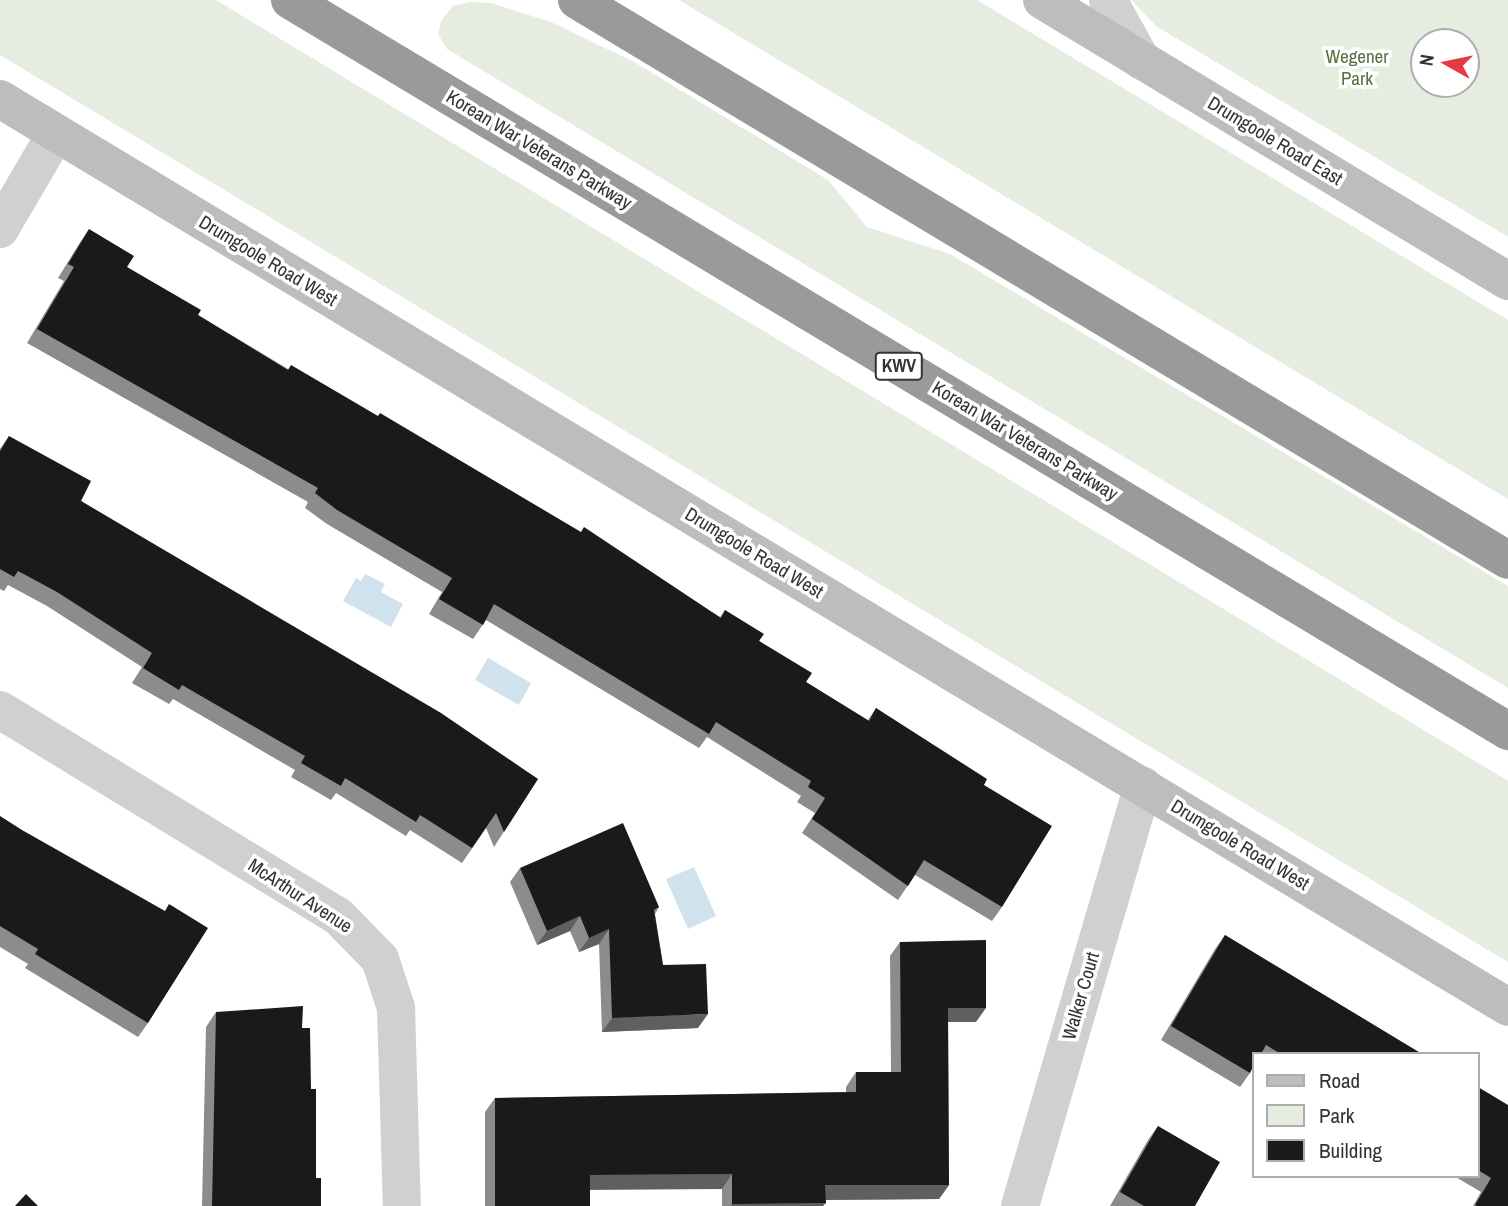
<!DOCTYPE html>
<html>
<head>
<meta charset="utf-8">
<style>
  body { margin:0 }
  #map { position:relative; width:1508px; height:1206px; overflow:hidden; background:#fff; font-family:"Archivo Narrow",sans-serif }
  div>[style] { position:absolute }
  .green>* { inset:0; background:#e6ecdf }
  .water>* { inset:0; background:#cfe2ee }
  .minor>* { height:38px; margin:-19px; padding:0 19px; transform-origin:19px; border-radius:19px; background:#d0d0d0 }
  .secondary>* { height:38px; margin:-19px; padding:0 19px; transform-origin:19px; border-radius:19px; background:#bdbdbd }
  .motorway>* { height:38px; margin:-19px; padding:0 19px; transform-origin:19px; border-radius:19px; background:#9a9a9a }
  .wall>* { inset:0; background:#8c8c8c }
  .shaded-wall>* { inset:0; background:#5f5f5f }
  .building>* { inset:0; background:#1a1a1a }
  span { translate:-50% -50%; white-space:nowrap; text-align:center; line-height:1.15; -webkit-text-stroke:7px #fff; paint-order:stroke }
  .shield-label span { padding:2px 5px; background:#fff; border:2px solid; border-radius:5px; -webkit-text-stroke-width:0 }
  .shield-label { font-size:18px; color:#333; font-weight:700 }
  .park-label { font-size:19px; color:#56703f }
  .street-label { font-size:19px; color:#333 }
  .legend { position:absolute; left:1252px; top:1052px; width:228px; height:126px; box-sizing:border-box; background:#fff; border:2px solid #adadad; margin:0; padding:9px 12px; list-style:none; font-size:21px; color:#333 }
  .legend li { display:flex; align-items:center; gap:14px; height:35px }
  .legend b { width:35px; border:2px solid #adadad }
  .north { position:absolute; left:1410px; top:28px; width:70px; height:70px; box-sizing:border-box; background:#fff; border:2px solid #adadad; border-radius:50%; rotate:279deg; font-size:19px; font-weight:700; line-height:28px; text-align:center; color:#333 }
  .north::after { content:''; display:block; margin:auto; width:24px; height:32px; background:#e63946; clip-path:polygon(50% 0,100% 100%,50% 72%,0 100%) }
</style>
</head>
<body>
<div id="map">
  <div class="green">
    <i style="clip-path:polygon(0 0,216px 0,1508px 781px,1508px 962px,0 55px)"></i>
    <i style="clip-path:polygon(679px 0,977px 0,1508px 320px,1508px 499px)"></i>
    <i style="clip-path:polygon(evenodd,1131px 0,1508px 0,1508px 237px,1156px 26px,1131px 0,1424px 42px,1466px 42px,1466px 84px,1424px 84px,1424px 42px)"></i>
    <i style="clip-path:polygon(470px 2px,491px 3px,551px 22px,634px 62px,828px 180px,867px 227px,950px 254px,1508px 586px,1508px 688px,447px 49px,438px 34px,441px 21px,453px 6px)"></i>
  </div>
  <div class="water">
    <i style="clip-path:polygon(365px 574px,385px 584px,381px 592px,403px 604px,391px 627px,343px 601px,356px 578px,361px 581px)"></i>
    <i style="clip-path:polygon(488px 658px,531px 683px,519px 705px,475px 680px)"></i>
    <i style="clip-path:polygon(694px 867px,716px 916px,688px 929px,666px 879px)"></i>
  </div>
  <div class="minor">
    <i style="left:1108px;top:0;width:70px;rotate:60.9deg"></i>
    <i style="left:0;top:229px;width:111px;rotate:-59.7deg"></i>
    <i style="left:0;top:710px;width:396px;rotate:31.4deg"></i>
    <i style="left:338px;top:916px;width:60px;rotate:45.7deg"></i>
    <i style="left:380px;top:959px;width:52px;rotate:71.9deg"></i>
    <i style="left:396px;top:1008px;width:198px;rotate:88.3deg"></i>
    <i style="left:1020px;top:1206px;width:438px;rotate:-73.7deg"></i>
  </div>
  <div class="secondary">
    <i style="left:1042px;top:0;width:544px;rotate:31.09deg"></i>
    <i style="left:0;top:99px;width:1760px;rotate:31.05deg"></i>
  </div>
  <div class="motorway">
    <i style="left:290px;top:0;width:1421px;rotate:30.97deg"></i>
    <i style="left:577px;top:0;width:1086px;rotate:31.03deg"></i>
  </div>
  <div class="wall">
    <i style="clip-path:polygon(89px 229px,127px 267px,198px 315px,288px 369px,720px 617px,725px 610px,806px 682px,868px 720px,876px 708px,984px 785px,1002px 907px,992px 921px,915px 875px,898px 900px,802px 833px,815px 813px,797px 802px,801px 796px,707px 737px,699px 748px,486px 620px,473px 639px,429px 614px,442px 592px,327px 524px,305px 508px,308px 502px,27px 343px,64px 281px,58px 278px,79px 244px)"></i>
    <i style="clip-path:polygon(9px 436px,81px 501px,538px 779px,494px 847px,486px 828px,462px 863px,410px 830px,406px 836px,336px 793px,331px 800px,291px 777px,295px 770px,173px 699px,169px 704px,132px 683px,142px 667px,47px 606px,8px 585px,4px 591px,0 589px,0 449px)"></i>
    <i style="clip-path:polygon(0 816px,148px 1023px,138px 1037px,25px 968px,28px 964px,0 947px)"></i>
    <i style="clip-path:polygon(520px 868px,659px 907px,655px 914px,663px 965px,698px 1028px,602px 1032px,599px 944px,579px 952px,570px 931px,537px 945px,510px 882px)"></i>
    <i style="clip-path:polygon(1225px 935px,1422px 1054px,1254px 1054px,1250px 1073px,1240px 1087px,1161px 1040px,1215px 949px)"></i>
    <i style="clip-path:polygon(900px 942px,976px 1022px,948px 1022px,949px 1185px,939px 1199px,826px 1200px,823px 1206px,722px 1206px,722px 1189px,590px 1189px,590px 1206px,485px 1206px,485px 1112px,495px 1098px,846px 1092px,846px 1087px,856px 1072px,891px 1072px,890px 956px)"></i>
    <i style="clip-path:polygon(216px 1012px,302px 1028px,311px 1089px,316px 1178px,321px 1206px,202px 1206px,206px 1027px)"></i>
    <i style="clip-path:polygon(1478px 1087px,1508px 1206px,1473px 1206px,1481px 1192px,1454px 1176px,1478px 1176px)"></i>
    <i style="clip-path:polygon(1158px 1126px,1195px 1206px,1110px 1206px,1148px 1140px)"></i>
  </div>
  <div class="shaded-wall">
    <i style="clip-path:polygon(580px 916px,570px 931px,537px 945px,547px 931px)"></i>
    <i style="clip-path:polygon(609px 929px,599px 944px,579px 952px,589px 938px)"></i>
    <i style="clip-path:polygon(948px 1008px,986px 1008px,976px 1022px,938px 1022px)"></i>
    <i style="clip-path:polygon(708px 1014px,698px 1028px,602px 1032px,612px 1018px)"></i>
    <i style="clip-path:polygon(732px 1174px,722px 1189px,580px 1190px,590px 1175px)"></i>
    <i style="clip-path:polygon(825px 1185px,949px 1185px,939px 1199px,815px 1200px)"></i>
    <i style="clip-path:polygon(826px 1203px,823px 1206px,731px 1206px,732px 1204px)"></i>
  </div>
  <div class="building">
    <i style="clip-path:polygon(89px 229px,134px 256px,127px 267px,201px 310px,198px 315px,288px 370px,291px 365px,378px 416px,380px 413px,581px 532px,584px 527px,721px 618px,725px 610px,764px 634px,759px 641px,812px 673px,806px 682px,869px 721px,876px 708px,987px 779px,984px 785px,1052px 826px,1002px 907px,924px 860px,908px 886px,812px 819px,825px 798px,808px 787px,811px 781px,716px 722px,709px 734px,494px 604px,483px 625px,439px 599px,452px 578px,337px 510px,315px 493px,318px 488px,37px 329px,74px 267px,68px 264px)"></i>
    <i style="clip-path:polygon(9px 436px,91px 481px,81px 501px,441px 713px,538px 779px,504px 832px,496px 813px,472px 848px,420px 815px,416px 822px,345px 778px,341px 786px,301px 763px,305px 756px,182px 685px,179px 690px,143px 668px,152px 653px,57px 592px,18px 571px,14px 577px,0 569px,0 451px)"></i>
    <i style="clip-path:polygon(0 816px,22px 830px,165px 911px,169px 904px,208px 928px,148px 1023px,35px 954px,38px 949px,0 926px)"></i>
    <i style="clip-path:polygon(623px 823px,659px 907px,654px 910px,663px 965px,706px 964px,708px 1014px,612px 1018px,609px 929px,589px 938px,580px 916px,547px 931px,520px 868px)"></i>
    <i style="clip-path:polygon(1225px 935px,1422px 1054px,1281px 1054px,1266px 1045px,1261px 1054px,1254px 1054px,1254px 1065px,1250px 1073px,1171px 1026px)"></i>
    <i style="clip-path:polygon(986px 940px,986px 1008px,948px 1008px,949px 1185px,825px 1185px,826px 1203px,732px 1204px,732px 1174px,590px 1175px,590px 1206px,495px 1206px,495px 1098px,856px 1092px,856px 1072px,901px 1072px,900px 942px)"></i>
    <i style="clip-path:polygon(303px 1006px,302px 1028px,310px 1028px,311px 1089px,316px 1089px,316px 1178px,321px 1178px,321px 1206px,212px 1206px,216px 1012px)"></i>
    <i style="clip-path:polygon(1478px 1087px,1508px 1105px,1508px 1206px,1477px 1206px,1475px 1205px,1491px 1178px,1478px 1170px)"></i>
    <i style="clip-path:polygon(1158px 1126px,1220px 1162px,1195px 1206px,1144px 1206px,1120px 1192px)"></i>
    <i style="clip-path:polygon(26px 1194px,38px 1206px,15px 1206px)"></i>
  </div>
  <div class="shield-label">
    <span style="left:899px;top:366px">KWV</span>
  </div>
  <div class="park-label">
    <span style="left:1357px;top:68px">Wegener<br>Park</span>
  </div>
  <div class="street-label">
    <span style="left:1275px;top:141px;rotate:31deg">Drumgoole Road East</span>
    <span style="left:539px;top:150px;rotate:31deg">Korean War Veterans Parkway</span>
    <span style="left:268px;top:261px;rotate:31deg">Drumgoole Road West</span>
    <span style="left:1025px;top:441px;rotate:31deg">Korean War Veterans Parkway</span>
    <span style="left:754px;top:553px;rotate:31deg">Drumgoole Road West</span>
    <span style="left:1240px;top:845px;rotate:31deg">Drumgoole Road West</span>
    <span style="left:300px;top:896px;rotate:33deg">McArthur Avenue</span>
    <span style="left:1081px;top:996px;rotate:-74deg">Walker Court</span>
  </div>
  <ul class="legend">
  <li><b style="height:9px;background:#bdbdbd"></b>Road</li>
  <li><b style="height:19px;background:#e6ecdf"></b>Park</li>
  <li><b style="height:19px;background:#1a1a1a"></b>Building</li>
  </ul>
  <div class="north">N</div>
</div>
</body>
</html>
